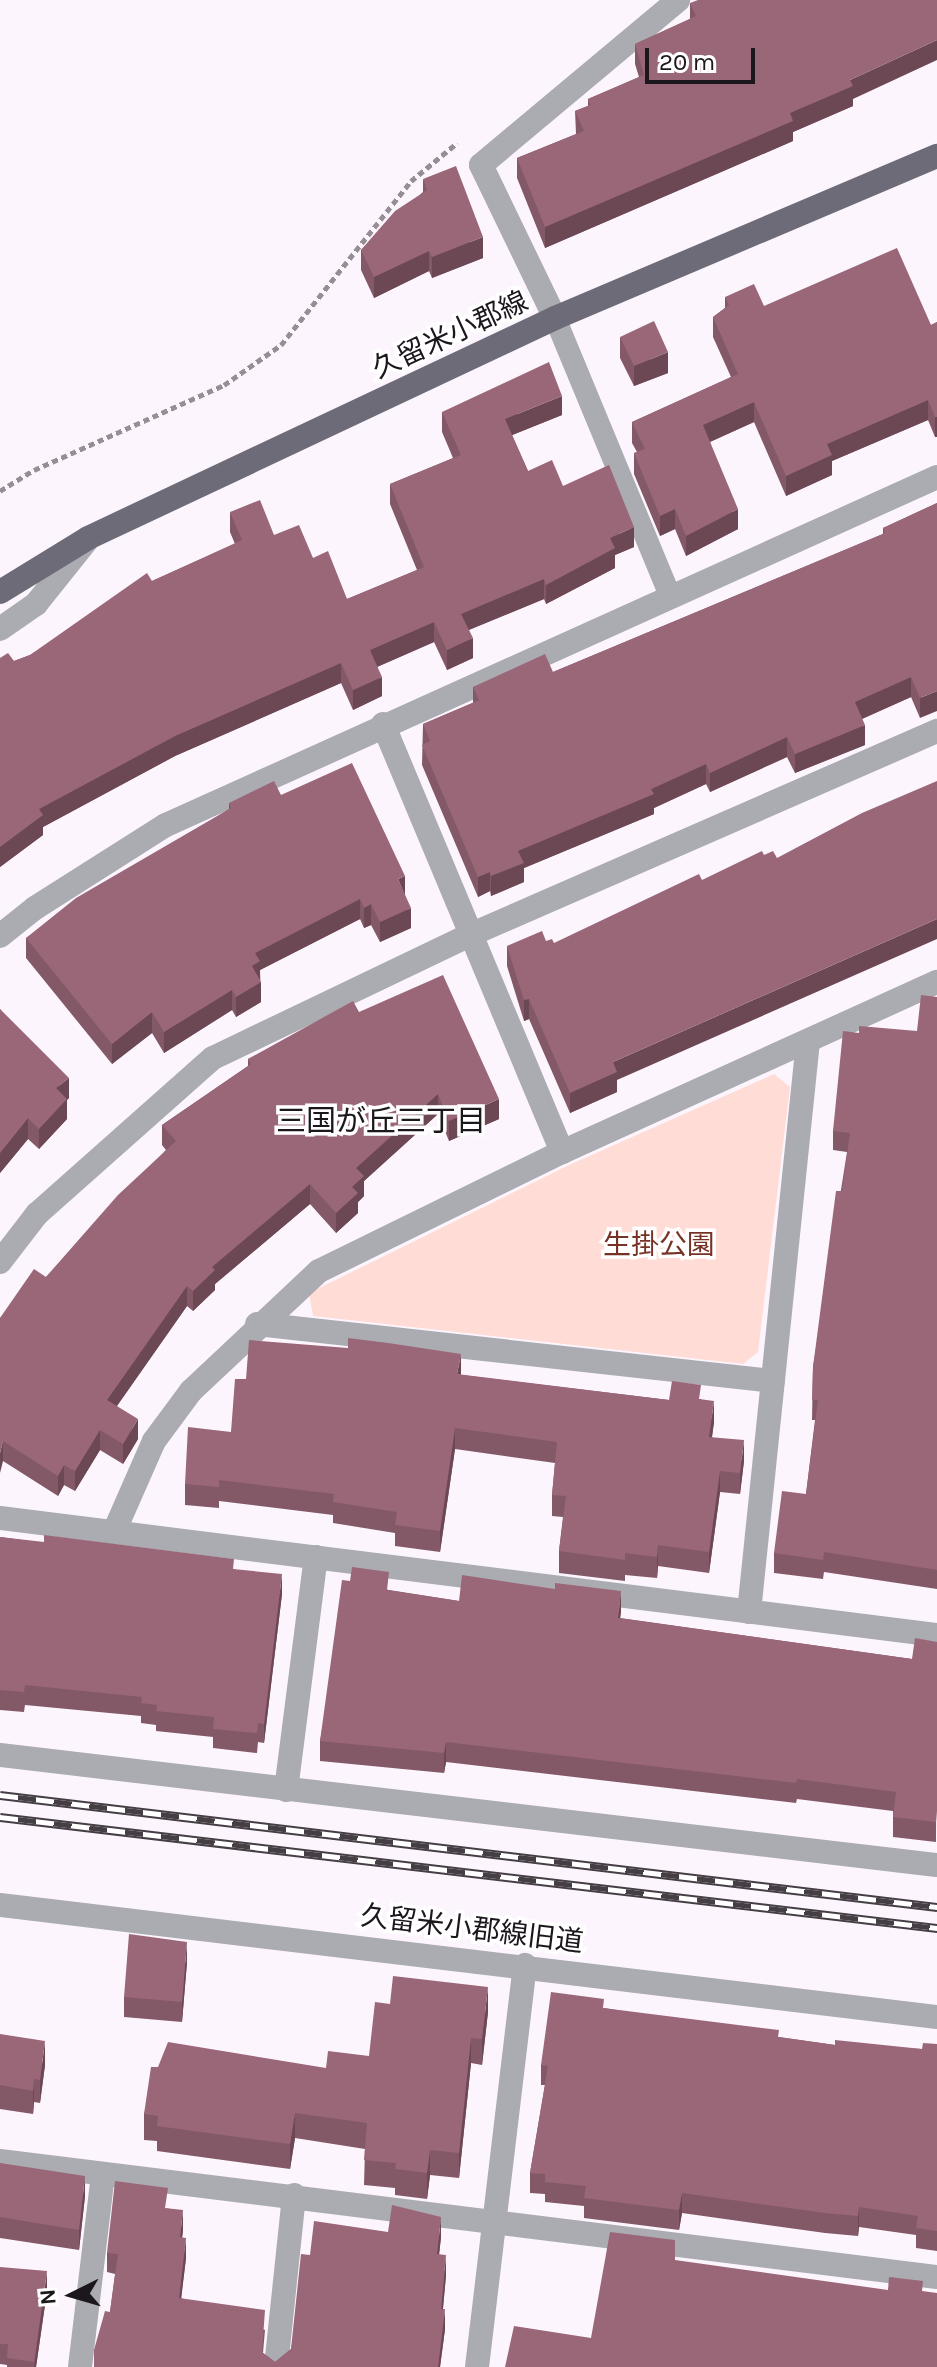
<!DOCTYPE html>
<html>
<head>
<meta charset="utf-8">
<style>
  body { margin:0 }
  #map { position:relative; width:937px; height:2367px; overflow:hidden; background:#fdf5fd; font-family:Karla,"Noto Sans JP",sans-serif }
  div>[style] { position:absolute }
  .green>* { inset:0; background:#ffddd6 }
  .path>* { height:5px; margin-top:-2.5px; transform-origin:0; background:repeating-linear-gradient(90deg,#958e95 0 6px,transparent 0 10px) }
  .service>* { height:22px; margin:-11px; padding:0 11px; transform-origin:11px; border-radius:11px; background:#ababb2 }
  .minor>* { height:24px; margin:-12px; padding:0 12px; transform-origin:12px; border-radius:12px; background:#ababb2 }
  .tertiary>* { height:24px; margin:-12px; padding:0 12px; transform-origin:12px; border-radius:12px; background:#ababb2 }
  .primary>* { height:24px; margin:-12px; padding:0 12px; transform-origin:12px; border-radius:12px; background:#6c6b77 }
  .rail>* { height:9px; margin-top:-4.5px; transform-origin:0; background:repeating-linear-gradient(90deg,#fff 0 18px,#453f45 0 36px); box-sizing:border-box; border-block:2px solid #453f45 }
  .wall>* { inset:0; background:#845967 }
  .shaded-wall>* { inset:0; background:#6c4854 }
  .building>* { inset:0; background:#9a6778 }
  span { translate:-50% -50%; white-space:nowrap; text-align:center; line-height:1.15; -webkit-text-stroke:7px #fff; paint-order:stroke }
  .street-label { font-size:28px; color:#1c171c }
  .park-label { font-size:28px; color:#773226 }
  .neighbourhood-label { font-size:30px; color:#1c171c }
  .north { position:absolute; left:32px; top:2255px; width:80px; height:80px; -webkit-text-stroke:6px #fff; paint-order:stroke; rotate:265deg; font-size:22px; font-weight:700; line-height:32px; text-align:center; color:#1c171c }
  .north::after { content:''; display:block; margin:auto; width:28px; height:36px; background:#1c171c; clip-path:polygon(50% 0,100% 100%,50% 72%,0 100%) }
  .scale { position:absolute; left:645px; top:48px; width:110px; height:36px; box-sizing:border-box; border:4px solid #1c171c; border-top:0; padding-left:10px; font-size:24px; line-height:28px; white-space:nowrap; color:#1c171c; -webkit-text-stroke:6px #fff; paint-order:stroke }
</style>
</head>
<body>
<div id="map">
  <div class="green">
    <i style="clip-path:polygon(774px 1074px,790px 1087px,758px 1352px,743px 1364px,313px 1316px,309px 1293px,569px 1165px)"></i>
  </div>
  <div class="path">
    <i style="left:0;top:491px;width:40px;rotate:-32deg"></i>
    <i style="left:34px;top:470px;width:208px;rotate:-24.1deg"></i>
    <i style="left:224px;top:385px;width:70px;rotate:-35.1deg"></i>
    <i style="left:281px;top:345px;width:209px;rotate:-51.6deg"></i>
    <i style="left:411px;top:181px;width:60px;rotate:-39.6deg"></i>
  </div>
  <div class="service">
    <i style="left:555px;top:318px;width:301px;rotate:67.5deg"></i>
  </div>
  <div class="minor">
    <i style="left:555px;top:318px;width:170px;rotate:-115.8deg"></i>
    <i style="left:481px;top:165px;width:257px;rotate:-39.9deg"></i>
    <i style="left:0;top:629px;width:44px;rotate:-34.8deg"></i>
    <i style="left:36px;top:604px;width:82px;rotate:-51.4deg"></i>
    <i style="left:383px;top:724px;width:464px;rotate:67.3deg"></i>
    <i style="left:0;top:936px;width:45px;rotate:-38.7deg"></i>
    <i style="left:35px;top:908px;width:155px;rotate:-32.4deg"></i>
    <i style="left:166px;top:825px;width:846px;rotate:-24.29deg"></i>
    <i style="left:0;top:1262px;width:61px;rotate:-52.4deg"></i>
    <i style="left:37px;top:1214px;width:235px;rotate:-41.6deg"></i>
    <i style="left:213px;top:1058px;width:285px;rotate:-25.6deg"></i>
    <i style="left:470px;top:935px;width:510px;rotate:-23.6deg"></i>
    <i style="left:257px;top:1324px;width:519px;rotate:6.3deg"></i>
    <i style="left:0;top:1518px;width:944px;rotate:7.12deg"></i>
    <i style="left:114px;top:1532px;width:99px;rotate:-66.3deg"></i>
    <i style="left:154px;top:1441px;width:62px;rotate:-53.5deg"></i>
    <i style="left:191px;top:1391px;width:175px;rotate:-43.2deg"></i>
    <i style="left:319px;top:1271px;width:271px;rotate:-26.1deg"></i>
    <i style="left:562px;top:1152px;width:412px;rotate:-24.4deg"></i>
    <i style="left:749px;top:1612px;width:574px;rotate:-84.1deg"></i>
    <i style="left:0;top:1755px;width:943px;rotate:6.7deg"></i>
    <i style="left:286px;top:1790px;width:235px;rotate:-82.7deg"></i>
    <i style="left:0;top:2161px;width:944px;rotate:7.06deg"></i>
    <i style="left:80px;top:2367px;width:194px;rotate:-83.2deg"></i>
    <i style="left:276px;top:2367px;width:173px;rotate:-84deg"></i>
    <i style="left:477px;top:2367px;width:405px;rotate:-83.2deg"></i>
  </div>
  <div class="tertiary">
    <i style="left:0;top:1905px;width:944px;rotate:6.82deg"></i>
  </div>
  <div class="primary">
    <i style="left:0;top:592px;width:103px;rotate:-31.5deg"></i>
    <i style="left:88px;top:538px;width:516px;rotate:-25.22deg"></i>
    <i style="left:555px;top:318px;width:415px;rotate:-23deg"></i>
  </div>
  <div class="rail">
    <i style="left:0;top:1795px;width:944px;rotate:6.82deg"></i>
    <i style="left:0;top:1817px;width:944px;rotate:6.76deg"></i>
  </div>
  <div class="wall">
    <i style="clip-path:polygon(690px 3px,853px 99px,853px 106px,793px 132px,793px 141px,545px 248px,517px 178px,517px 158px,576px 134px,575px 111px,588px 106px,588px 99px,639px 77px,635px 64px,635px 44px,690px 19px)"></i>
    <i style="clip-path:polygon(423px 179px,483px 258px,432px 278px,429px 271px,374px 298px,361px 270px,361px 250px,423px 192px)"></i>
    <i style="clip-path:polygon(725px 297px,764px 306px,931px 325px,937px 322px,937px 437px,935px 437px,928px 420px,832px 461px,832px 475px,786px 496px,754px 422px,710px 442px,738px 529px,686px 556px,675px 529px,660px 536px,634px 474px,634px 453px,637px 452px,632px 443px,632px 422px,731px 377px,713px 337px,713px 317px,725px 308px)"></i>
    <i style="clip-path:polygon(620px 337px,668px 373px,634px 386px,620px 358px)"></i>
    <i style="clip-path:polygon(442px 412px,562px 415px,512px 435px,528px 471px,563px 486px,634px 547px,615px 555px,615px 568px,546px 604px,544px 599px,469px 630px,473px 658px,447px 670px,434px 642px,377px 667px,382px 696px,353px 710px,341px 683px,175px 756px,43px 827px,43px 835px,0 867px,0 658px,14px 661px,30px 655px,152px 581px,235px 544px,230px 532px,230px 512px,274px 535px,313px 558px,347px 599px,417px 570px,390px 504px,390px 484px,453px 458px,442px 432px)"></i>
    <i style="clip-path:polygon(937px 503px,920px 718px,911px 697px,862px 719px,865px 745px,795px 773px,787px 757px,710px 792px,706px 784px,654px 808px,654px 814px,524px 868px,524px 882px,491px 896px,490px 891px,478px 897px,422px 765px,423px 724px,473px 703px,473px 687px,553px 672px,883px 534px,883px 528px)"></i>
    <i style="clip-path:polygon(281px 795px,405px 896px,411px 928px,380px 942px,371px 925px,364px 928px,360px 919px,260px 970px,261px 1002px,236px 1017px,232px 1010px,164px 1053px,152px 1033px,112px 1064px,26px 958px,26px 938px,229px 809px,229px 803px)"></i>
    <i style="clip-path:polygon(546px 941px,617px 1080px,617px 1092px,570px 1113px,529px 1019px,524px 1021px,507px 966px,507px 946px)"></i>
    <i style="clip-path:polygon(937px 997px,937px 1589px,824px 1572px,823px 1579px,774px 1573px,774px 1553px,806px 1494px,815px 1420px,812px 1420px,813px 1367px,847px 1152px,833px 1150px,833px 1131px,859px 1033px,917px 1031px)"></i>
    <i style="clip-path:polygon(0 1009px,69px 1098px,67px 1100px,67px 1119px,39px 1149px,28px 1139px,0 1173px)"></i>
    <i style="clip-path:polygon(359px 1012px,499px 1119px,449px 1141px,438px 1114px,364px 1181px,364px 1196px,358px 1202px,358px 1213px,336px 1233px,310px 1204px,215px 1284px,215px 1290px,193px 1311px,187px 1306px,117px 1406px,138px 1439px,123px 1464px,100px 1450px,75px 1491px,64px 1485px,58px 1496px,3px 1461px,0 1318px,46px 1277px,166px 1150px,162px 1145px,162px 1125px,248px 1066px,248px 1059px)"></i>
    <i style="clip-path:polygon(461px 1375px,669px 1400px,701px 1399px,714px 1422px,712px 1437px,744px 1461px,740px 1494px,720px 1492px,709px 1573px,658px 1566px,657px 1578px,625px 1575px,625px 1581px,559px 1573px,559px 1551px,563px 1517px,552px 1516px,552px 1495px,555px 1463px,455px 1449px,440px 1552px,395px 1546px,395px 1533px,333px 1523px,333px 1515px,219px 1501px,219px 1508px,185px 1505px,185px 1484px,231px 1432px,246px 1379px)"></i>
    <i style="clip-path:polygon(0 1537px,234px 1569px,282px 1594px,264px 1743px,258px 1742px,257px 1753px,213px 1748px,213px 1737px,156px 1731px,156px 1725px,141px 1723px,141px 1716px,25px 1705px,24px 1712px,0 1710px)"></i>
    <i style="clip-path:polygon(350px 1581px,389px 1590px,459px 1601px,621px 1611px,620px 1618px,912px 1659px,937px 1642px,936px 1842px,893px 1837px,893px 1811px,797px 1799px,796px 1803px,446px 1762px,444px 1773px,320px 1761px,320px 1741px)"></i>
    <i style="clip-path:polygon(187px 1962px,182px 2022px,124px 2017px,124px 1997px)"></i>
    <i style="clip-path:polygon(604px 2008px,779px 2037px,835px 2045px,922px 2049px,937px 2044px,937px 2251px,916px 2248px,916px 2235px,859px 2227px,858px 2236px,825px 2233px,682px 2213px,679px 2230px,584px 2218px,584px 2206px,545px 2202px,545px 2194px,530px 2193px,530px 2173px,545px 2085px,541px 2085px,541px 2065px)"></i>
    <i style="clip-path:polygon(488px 2012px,482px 2065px,471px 2063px,459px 2178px,430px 2175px,427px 2199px,395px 2195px,395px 2188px,364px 2185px,365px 2149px,295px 2138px,290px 2169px,157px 2151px,157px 2141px,144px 2140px,144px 2114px,158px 2067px,326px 2068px,369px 2056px)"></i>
    <i style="clip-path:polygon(0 2034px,45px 2065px,40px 2103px,34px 2102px,33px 2114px,0 2109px)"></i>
    <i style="clip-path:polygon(0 2163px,85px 2196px,79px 2250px,0 2238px)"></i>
    <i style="clip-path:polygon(168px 2208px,183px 2230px,182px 2237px,186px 2258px,181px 2298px,265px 2330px,263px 2353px,275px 2362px,291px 2349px,310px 2255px,388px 2232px,441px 2237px,439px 2254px,446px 2275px,443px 2309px,445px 2329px,440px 2367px,94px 2367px,110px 2312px,115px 2274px,107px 2272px,107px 2253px)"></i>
    <i style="clip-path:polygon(0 2267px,47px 2291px,36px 2367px,7px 2367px,7px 2365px,0 2364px)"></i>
  </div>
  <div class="shaded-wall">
    <i style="clip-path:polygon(937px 40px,937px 60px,853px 99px,853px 106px,793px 132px,793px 141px,545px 248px,545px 227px,790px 113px,850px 80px)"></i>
    <i style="clip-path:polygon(483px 237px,483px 258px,432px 278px,432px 257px)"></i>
    <i style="clip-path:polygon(429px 251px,429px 271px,374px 298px,374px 277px)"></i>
    <i style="clip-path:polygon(668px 352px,668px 373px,634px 386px,634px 366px)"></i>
    <i style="clip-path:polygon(562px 396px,562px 415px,505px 438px,505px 419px)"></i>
    <i style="clip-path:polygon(928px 400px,928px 420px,832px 461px,832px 475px,786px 496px,786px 476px,827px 444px)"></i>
    <i style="clip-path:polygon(754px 402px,754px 422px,703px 445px,703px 425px)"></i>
    <i style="clip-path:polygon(935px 417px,937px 417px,937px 437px,935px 437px)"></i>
    <i style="clip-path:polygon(675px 509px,675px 529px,660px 536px,660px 516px)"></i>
    <i style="clip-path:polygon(738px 509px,738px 529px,686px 556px,686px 536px)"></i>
    <i style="clip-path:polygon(634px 527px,634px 547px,615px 555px,615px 568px,546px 604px,546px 585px,610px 538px)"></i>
    <i style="clip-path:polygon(544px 579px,544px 599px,461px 633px,461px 614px)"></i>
    <i style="clip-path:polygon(434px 622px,434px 642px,370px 670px,370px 650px)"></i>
    <i style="clip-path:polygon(473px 638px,473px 658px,447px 670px,447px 650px)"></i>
    <i style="clip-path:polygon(341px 663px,341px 683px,175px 756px,43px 827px,43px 835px,0 867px,0 847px,39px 809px,175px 736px)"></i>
    <i style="clip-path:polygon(382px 677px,382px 696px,353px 710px,353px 690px)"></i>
    <i style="clip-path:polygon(911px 677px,911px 697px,855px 722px,855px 702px)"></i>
    <i style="clip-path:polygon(937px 691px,937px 711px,920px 718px,920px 698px)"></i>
    <i style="clip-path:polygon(865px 725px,865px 745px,795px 773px,795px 754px)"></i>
    <i style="clip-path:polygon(787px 737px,787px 757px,710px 792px,710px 773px)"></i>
    <i style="clip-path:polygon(706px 764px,706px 784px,654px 808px,654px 814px,524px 868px,524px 882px,491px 896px,491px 876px,518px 851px)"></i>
    <i style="clip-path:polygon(490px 872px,490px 891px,478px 897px,478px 877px)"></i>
    <i style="clip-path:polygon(405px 876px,405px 896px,398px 879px)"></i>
    <i style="clip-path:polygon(360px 899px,360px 919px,260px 970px,260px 981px,252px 966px,255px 953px)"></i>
    <i style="clip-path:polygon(371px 904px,371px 925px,364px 928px,364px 908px)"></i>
    <i style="clip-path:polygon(411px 908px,411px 928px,380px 942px,380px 922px)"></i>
    <i style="clip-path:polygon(937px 919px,937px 939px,617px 1080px,617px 1092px,570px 1113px,570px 1093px,613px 1062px)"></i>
    <i style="clip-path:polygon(261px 982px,261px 1002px,236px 1017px,236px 997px)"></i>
    <i style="clip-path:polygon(232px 990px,232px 1010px,164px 1053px,164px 1032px)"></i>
    <i style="clip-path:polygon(529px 999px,529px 1019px,524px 1021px,524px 1000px)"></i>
    <i style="clip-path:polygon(152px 1012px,152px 1033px,112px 1064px,112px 1044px)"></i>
    <i style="clip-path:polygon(69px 1078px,69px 1098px,67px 1100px,67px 1119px,39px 1149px,39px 1129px,56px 1088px)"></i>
    <i style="clip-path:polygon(438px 1094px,438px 1114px,364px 1181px,364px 1196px,358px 1202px,358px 1213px,336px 1233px,336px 1213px,352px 1187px,356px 1168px)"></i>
    <i style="clip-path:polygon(499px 1099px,499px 1119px,449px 1141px,449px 1121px)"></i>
    <i style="clip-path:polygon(28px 1118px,28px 1139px,0 1173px,0 1153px)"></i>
    <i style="clip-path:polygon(310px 1184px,310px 1204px,215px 1284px,215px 1290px,193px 1311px,193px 1291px,212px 1267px)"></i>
    <i style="clip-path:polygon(187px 1286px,187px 1306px,107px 1420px,107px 1400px)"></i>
    <i style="clip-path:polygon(461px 1354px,461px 1375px,457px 1374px)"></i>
    <i style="clip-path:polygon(714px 1401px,714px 1422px,709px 1458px,709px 1437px)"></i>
    <i style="clip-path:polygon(138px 1419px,138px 1439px,123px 1464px,123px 1444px)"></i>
    <i style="clip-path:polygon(455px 1428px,455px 1449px,440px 1552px,440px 1531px)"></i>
    <i style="clip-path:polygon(100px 1430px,100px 1450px,75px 1491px,75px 1471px)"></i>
    <i style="clip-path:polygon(744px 1440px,744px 1461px,740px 1494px,740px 1473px)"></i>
    <i style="clip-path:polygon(3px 1441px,3px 1461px,0 1473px,0 1453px)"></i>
    <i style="clip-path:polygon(64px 1465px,64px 1485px,58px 1496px,58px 1476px)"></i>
    <i style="clip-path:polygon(720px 1471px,720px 1492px,709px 1573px,709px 1552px)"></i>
    <i style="clip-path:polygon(658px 1545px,658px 1566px,657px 1578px,657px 1557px)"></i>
    <i style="clip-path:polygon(282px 1574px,282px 1594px,264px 1743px,264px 1724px)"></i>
    <i style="clip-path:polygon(621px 1591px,621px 1611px,618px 1638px,618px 1618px)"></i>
    <i style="clip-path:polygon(446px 1742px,446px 1762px,444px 1773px,444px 1753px)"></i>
    <i style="clip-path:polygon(187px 1942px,187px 1962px,182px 2022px,182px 2002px)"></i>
    <i style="clip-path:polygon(488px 1987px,488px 2012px,482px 2065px,482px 2039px)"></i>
    <i style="clip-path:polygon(471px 2038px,471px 2063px,459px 2178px,459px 2153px)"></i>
    <i style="clip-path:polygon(45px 2041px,45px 2065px,40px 2103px,40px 2080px)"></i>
    <i style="clip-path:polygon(34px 2079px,34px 2102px,33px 2114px,33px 2091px)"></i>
    <i style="clip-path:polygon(295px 2113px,295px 2138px,290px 2169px,290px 2144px)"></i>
    <i style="clip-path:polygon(430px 2150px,430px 2175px,427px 2199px,427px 2173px)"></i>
    <i style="clip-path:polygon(85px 2176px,85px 2196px,79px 2250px,79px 2230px)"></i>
    <i style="clip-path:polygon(682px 2193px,682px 2213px,679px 2230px,679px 2210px)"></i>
    <i style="clip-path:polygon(859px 2207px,859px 2227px,858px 2236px,858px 2216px)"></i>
    <i style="clip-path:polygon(183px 2210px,183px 2230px,180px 2257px,180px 2237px)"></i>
    <i style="clip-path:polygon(441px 2217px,441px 2237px,437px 2274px,437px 2254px)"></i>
    <i style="clip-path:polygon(186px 2238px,186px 2258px,179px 2317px,179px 2298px)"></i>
    <i style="clip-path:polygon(446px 2255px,446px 2275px,441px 2329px,441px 2309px)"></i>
    <i style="clip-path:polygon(47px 2271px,47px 2291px,36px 2367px,34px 2367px)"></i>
    <i style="clip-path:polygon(445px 2309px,445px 2329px,440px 2367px,438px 2367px)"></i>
  </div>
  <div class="building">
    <i style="clip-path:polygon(698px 0,937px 0,937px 40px,850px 80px,853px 86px,790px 113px,793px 121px,545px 227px,517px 158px,584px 131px,575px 111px,590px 105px,588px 99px,644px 75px,635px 44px,696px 16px,690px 3px)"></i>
    <i style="clip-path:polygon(456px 166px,483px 237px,432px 257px,429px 251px,374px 277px,361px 250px,395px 211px,427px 190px,423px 179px)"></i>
    <i style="clip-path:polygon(897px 248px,931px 325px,937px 322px,937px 417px,935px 417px,928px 400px,827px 444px,832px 455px,786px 476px,754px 402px,703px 425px,738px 509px,686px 536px,675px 509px,660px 516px,634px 453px,645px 449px,632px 422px,738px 374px,713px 317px,729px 305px,725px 297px,754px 284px,764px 306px)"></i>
    <i style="clip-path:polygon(654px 321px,668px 352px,634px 366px,620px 337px)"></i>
    <i style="clip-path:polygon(549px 362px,562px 396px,505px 419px,528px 471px,552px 460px,563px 486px,609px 465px,634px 527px,610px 538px,615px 548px,546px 585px,544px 579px,461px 614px,473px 638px,447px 650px,434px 622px,370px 650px,382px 677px,353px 690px,341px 663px,175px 736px,39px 809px,43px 815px,0 847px,0 658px,8px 653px,14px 661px,30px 655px,147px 573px,152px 581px,242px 540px,230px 512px,260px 500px,274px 535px,299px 525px,313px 558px,328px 551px,347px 599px,424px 567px,390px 484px,461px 455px,442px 412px)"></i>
    <i style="clip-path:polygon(937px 503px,937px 691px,920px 698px,911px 677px,855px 702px,865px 725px,795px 754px,787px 737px,710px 773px,706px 764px,651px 789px,654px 794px,518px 851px,524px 863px,491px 876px,490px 872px,478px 877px,422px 745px,430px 741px,423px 724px,479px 700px,473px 687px,545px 654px,553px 672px,885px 533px,883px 528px)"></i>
    <i style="clip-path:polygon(352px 763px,405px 876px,398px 879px,411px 908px,380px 922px,371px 904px,364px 908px,360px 899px,255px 953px,260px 961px,252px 966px,261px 982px,236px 997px,232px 990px,164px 1032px,152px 1012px,112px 1044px,26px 938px,76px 898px,231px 808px,229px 803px,274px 781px,281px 795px)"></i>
    <i style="clip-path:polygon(937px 781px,937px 919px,613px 1062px,617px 1072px,570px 1093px,529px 999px,524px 1000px,507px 946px,542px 931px,546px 941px,552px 939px,554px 943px,699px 874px,702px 880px,762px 851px,764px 855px,773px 851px,777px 858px,862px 813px)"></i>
    <i style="clip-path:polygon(443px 975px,499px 1099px,449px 1121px,438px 1094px,356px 1168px,364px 1176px,352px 1187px,358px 1193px,336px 1213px,310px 1184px,212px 1267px,215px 1270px,193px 1291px,187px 1286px,107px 1400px,138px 1419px,123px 1444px,100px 1430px,75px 1471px,64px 1465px,58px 1476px,3px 1441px,0 1453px,0 1318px,34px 1269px,46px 1277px,118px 1195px,176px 1141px,162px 1125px,251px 1064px,248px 1059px,353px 1001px,359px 1012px)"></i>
    <i style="clip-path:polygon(921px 995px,937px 997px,937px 1570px,824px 1552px,823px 1560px,774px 1553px,782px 1491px,806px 1494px,818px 1400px,812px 1400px,813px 1367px,836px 1191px,842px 1191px,850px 1133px,833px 1131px,843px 1031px,859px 1033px,859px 1026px,917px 1031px)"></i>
    <i style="clip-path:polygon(0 1009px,69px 1078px,56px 1088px,67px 1099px,39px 1129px,28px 1118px,0 1153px)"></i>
    <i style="clip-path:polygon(348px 1338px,388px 1343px,461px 1354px,457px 1374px,669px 1400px,672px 1381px,701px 1385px,699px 1399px,714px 1401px,709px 1437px,744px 1440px,740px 1473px,720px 1471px,709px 1552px,658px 1545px,657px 1557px,625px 1553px,625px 1560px,559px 1551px,566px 1496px,552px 1495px,557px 1442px,455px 1428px,440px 1531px,395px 1525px,397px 1512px,333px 1502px,334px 1494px,219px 1480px,219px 1487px,185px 1484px,188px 1427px,231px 1432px,235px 1379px,246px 1379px,249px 1340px,348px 1348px)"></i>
    <i style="clip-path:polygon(44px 1535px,234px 1559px,233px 1569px,282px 1574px,264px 1724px,258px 1723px,257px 1733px,213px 1729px,214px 1717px,156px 1711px,157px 1705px,141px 1703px,142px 1697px,25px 1685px,24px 1692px,0 1690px,0 1537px,44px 1542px)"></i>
    <i style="clip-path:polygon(352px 1567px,389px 1572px,387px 1590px,459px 1601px,462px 1575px,555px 1589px,555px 1583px,621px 1591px,618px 1618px,912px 1659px,915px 1638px,937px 1642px,937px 1811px,936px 1822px,893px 1817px,896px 1792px,797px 1779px,796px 1783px,446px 1742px,444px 1753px,320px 1741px,342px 1580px,350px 1581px)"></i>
    <i style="clip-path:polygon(129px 1934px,187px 1942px,182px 2002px,124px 1997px)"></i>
    <i style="clip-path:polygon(393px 1976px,488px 1987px,482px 2039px,471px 2038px,459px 2153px,430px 2150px,427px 2173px,395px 2169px,396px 2163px,364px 2160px,367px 2123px,295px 2113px,290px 2144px,157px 2126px,158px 2116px,144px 2114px,151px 2067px,158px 2067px,168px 2042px,326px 2068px,328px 2051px,369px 2056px,375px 2002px,390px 2004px)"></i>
    <i style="clip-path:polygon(551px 1992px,604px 1999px,603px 2008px,779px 2030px,778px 2037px,835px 2045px,835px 2040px,922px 2049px,923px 2043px,937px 2044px,937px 2231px,916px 2228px,918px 2216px,859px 2207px,858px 2216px,825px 2213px,682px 2193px,679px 2210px,584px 2198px,586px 2186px,545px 2182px,545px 2174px,530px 2173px,548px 2066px,541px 2065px)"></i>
    <i style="clip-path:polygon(0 2034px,45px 2041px,40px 2080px,34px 2079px,33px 2091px,0 2085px)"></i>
    <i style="clip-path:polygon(0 2163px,85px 2176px,79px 2230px,0 2217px)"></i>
    <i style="clip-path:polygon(115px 2181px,168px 2188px,165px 2208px,183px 2210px,180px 2237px,186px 2238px,179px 2298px,265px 2310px,262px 2352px,275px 2362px,291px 2349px,301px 2254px,310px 2255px,314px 2221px,388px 2232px,392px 2205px,441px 2217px,437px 2254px,446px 2255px,441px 2309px,445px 2309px,438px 2367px,94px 2367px,94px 2350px,105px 2311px,110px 2312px,118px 2254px,107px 2253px)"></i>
    <i style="clip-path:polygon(610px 2232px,675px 2240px,675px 2260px,888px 2290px,889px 2277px,923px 2281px,922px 2291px,937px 2293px,937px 2367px,505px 2367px,514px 2326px,591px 2338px)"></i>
    <i style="clip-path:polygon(0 2267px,47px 2271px,34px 2362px,7px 2358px,8px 2344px,0 2344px)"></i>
  </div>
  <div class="street-label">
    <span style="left:450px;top:335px;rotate:-25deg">久留米小郡線</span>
    <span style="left:472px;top:1929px;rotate:7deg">久留米小郡線旧道</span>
  </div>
  <div class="park-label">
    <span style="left:659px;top:1245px">生掛公園</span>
  </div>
  <div class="neighbourhood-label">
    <span style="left:381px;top:1121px">三国が丘三丁目</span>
  </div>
  <div class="north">N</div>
  <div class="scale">20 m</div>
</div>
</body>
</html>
